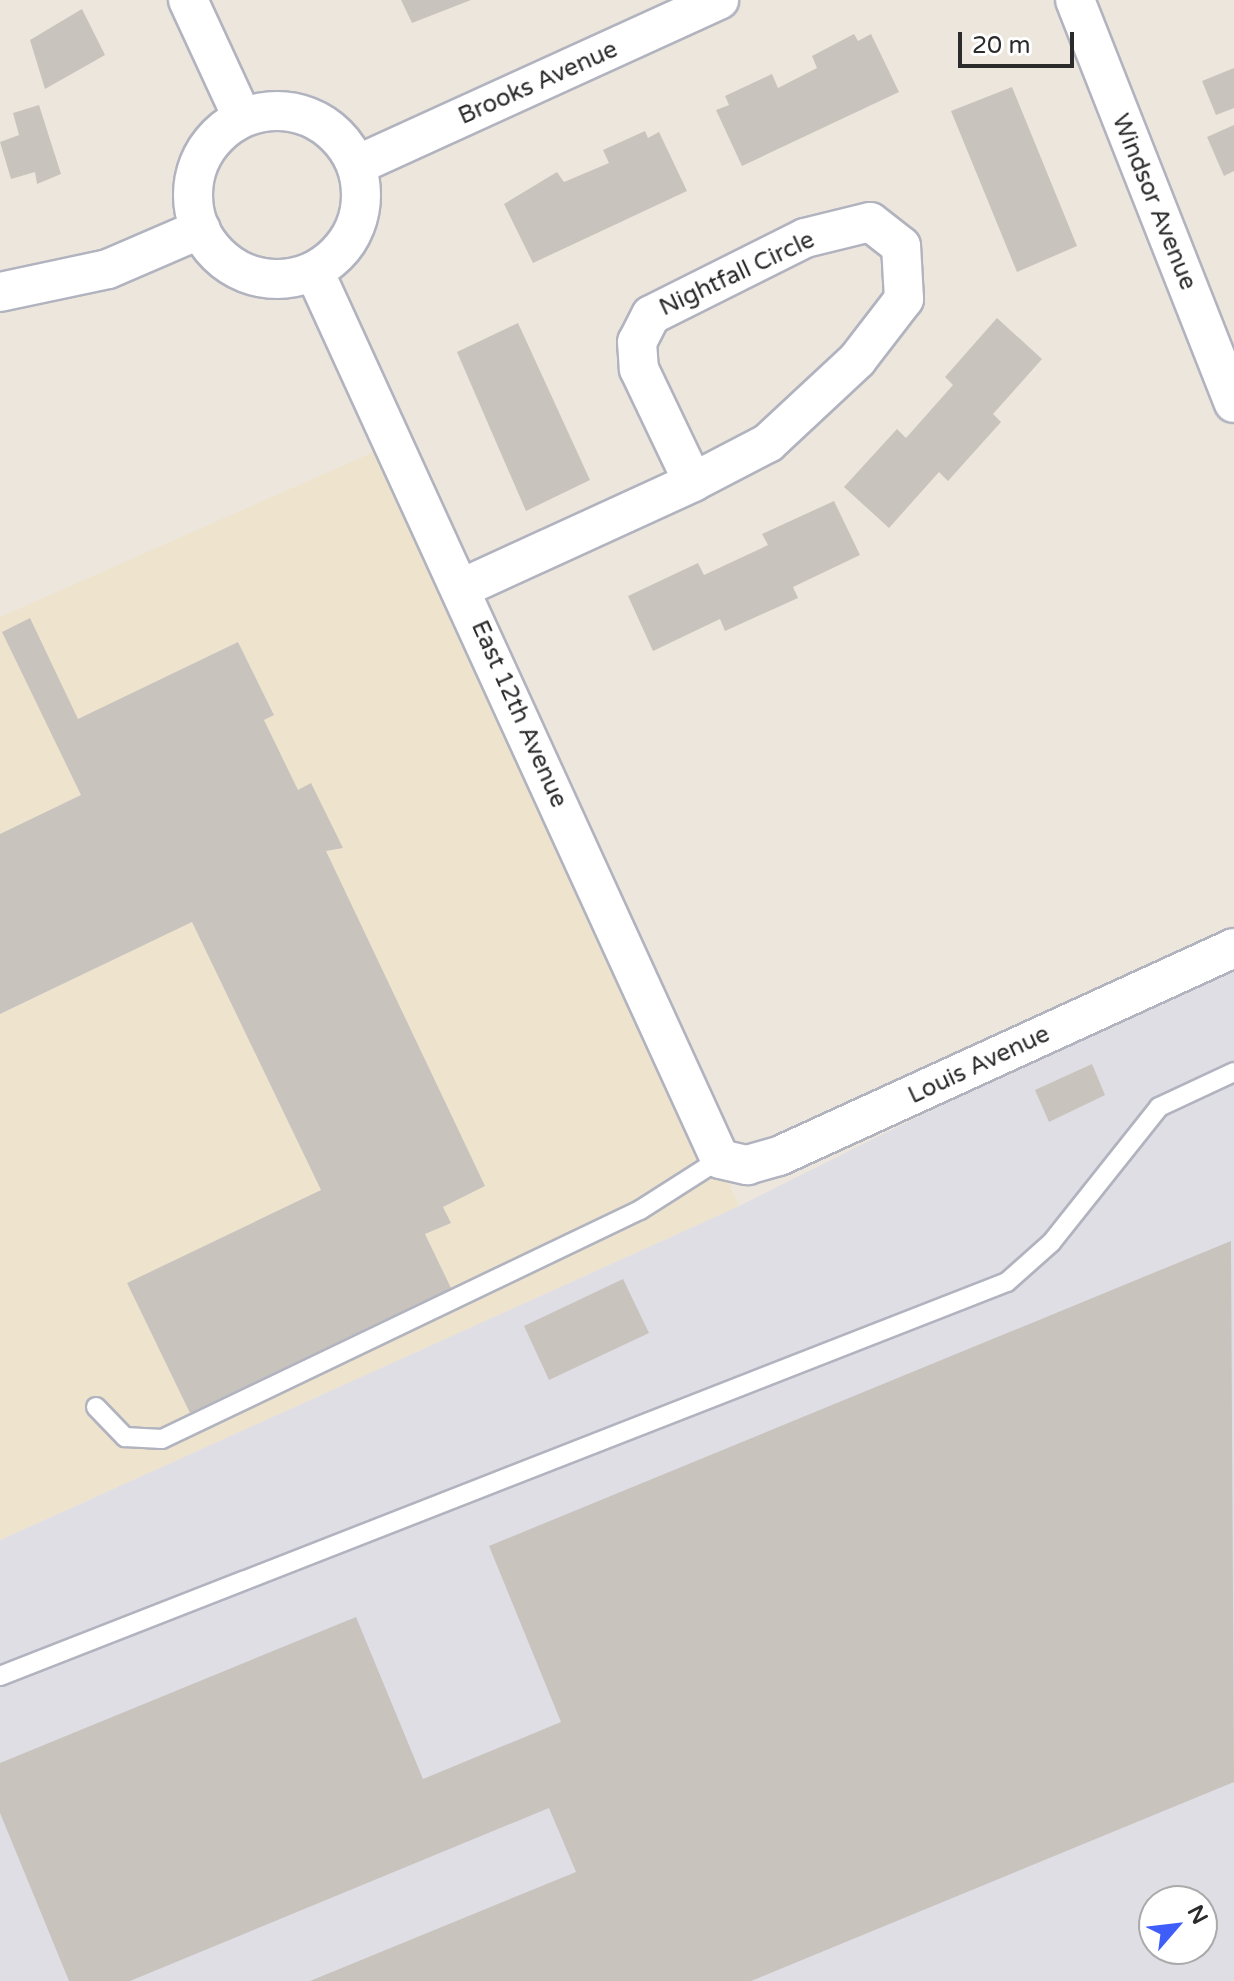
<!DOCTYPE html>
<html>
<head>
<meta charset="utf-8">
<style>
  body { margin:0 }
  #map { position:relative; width:1234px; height:1981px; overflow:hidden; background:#ede6dd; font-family:"Varela Round",sans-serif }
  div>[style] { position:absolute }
  .industrial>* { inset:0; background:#e0dee5 }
  .education>* { inset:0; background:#eee4cd }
  .building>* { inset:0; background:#c8c3bd }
  .roads { filter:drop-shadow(2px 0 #b1b3bf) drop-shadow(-2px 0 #b1b3bf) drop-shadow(0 2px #b1b3bf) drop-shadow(0 -2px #b1b3bf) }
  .lane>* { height:18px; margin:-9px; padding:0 9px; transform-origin:9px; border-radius:9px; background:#fff }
  .street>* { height:38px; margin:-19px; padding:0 19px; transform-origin:19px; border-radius:19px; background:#fff }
  .street>.ring { margin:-19px; padding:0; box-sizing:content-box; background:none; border:38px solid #fff; border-radius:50% }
  span { translate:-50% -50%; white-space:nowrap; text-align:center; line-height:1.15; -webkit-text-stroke:6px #fff; paint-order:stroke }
  .street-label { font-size:24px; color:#2b2b2b }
  .north { position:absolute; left:1138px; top:1885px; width:80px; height:80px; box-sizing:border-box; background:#fff; border:2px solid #aaa; border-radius:50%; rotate:62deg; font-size:22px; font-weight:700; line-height:32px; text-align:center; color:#2b2b2b }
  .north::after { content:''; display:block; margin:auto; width:28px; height:36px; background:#3e5df9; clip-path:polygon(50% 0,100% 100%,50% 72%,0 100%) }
  .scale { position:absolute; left:958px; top:32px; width:116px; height:36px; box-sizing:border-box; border:4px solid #2b2b2b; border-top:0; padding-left:10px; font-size:24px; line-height:28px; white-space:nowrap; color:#2b2b2b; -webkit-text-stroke:6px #fff; paint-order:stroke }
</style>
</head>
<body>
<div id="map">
  <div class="industrial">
    <i style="clip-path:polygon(evenodd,1234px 959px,1234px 1981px,0 1981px,0 1540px,739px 1206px,1234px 959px,1154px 1901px,1202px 1901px,1202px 1949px,1154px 1949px,1154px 1901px)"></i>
  </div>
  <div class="education">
    <i style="clip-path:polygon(394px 443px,739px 1206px,0 1540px,0 1014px,192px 922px,321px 1190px,127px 1283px,190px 1413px,451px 1288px,425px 1234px,450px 1223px,443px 1207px,485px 1186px,326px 851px,342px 848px,311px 784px,298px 790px,264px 720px,274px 714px,238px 642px,78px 719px,30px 619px,3px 631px,81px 795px,0 834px,0 617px)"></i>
  </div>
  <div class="building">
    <i style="clip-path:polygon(401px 0,471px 0,412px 23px)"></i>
    <i style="clip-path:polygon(82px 9px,105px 55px,45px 89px,30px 40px)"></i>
    <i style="clip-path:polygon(854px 34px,858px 41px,871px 34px,899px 92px,742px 166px,716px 110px,729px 105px,725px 96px,772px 74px,778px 88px,817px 68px,812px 56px)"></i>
    <i style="clip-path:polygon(1234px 68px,1234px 108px,1216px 115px,1202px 81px)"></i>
    <i style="clip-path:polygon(1012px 87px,1077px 246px,1017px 272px,951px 111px)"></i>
    <i style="clip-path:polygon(39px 105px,61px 174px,37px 184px,35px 172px,11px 179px,0 142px,19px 135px,13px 113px)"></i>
    <i style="clip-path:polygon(1234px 125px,1234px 171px,1224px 176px,1207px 137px)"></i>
    <i style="clip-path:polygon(645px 131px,648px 138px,659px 132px,687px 191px,533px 263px,504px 204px,557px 172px,564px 182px,609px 163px,603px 150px)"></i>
    <i style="clip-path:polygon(997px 318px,1042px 359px,993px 414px,1001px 422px,948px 481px,939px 472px,889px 528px,844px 487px,897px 429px,906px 438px,953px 385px,945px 377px)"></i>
    <i style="clip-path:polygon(518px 323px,590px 480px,526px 511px,457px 352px)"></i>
    <i style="clip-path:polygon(834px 501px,860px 555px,793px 587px,798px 598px,725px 631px,720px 619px,653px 651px,628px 596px,698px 563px,704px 575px,768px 545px,762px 534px)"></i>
    <i style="clip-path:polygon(30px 618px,78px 719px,238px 642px,274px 715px,264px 720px,298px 790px,311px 783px,343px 848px,326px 851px,485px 1186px,443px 1207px,451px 1223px,425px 1234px,451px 1288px,190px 1413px,127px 1283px,321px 1190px,192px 922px,0 1014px,0 834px,81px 795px,2px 632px)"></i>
    <i style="clip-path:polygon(1092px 1064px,1105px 1095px,1049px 1122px,1035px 1090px)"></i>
    <i style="clip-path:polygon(1231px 1241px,1234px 1782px,751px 1981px,310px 1981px,576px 1872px,549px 1808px,130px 1981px,69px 1981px,0 1813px,0 1763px,356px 1617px,423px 1779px,561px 1722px,489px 1546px)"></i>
    <i style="clip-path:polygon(623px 1279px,649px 1333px,549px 1380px,524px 1326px)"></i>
  </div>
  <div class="roads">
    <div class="lane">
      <i style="left:96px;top:1407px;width:42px;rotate:46deg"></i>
      <i style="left:125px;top:1437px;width:37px;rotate:3deg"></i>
      <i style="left:162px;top:1439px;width:530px;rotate:-25.6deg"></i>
      <i style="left:640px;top:1210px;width:95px;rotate:-32.5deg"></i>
      <i style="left:0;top:1676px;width:1081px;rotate:-21.37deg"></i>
      <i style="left:1007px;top:1282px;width:59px;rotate:-41.6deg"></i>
      <i style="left:1051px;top:1243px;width:174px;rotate:-51.5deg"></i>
      <i style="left:1159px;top:1107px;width:83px;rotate:-25deg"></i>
    </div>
    <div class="street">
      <i style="left:188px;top:0;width:129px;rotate:65.2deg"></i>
      <i style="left:1075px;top:0;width:433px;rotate:68.5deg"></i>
      <i class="ring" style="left:193px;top:111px;width:130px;height:130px"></i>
      <i style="left:357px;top:165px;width:398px;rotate:-24.5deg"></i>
      <i style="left:314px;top:271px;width:976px;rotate:65.43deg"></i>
      <i style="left:720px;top:1159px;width:28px;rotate:13deg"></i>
      <i style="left:747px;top:1165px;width:33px;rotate:-16deg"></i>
      <i style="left:779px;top:1156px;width:500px;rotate:-24.57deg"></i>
      <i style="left:0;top:292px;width:110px;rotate:-12deg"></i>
      <i style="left:108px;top:269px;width:101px;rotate:-23.3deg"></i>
      <i style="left:462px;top:588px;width:254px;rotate:-24.6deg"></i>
      <i style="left:693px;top:482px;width:85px;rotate:-27.5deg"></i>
      <i style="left:768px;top:443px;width:122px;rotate:-43deg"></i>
      <i style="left:857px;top:360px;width:77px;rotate:-52.4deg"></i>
      <i style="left:904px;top:299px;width:53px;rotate:-93.2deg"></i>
      <i style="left:901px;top:246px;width:39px;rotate:-142deg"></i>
      <i style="left:870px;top:222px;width:67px;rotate:166.2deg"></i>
      <i style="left:805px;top:238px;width:172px;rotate:153.4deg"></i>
      <i style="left:651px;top:315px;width:30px;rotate:117deg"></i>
      <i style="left:637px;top:342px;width:27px;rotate:86deg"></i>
      <i style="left:639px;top:369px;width:125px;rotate:64.5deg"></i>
    </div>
  </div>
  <div class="street-label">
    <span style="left:538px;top:83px;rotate:-24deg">Brooks Avenue</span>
    <span style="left:1154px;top:202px;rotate:68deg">Windsor Avenue</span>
    <span style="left:737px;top:274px;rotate:-25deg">Nightfall Circle</span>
    <span style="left:519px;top:714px;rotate:66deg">East 12th Avenue</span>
    <span style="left:979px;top:1065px;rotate:-25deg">Louis Avenue</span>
  </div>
  <div class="north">N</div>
  <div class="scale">20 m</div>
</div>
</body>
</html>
